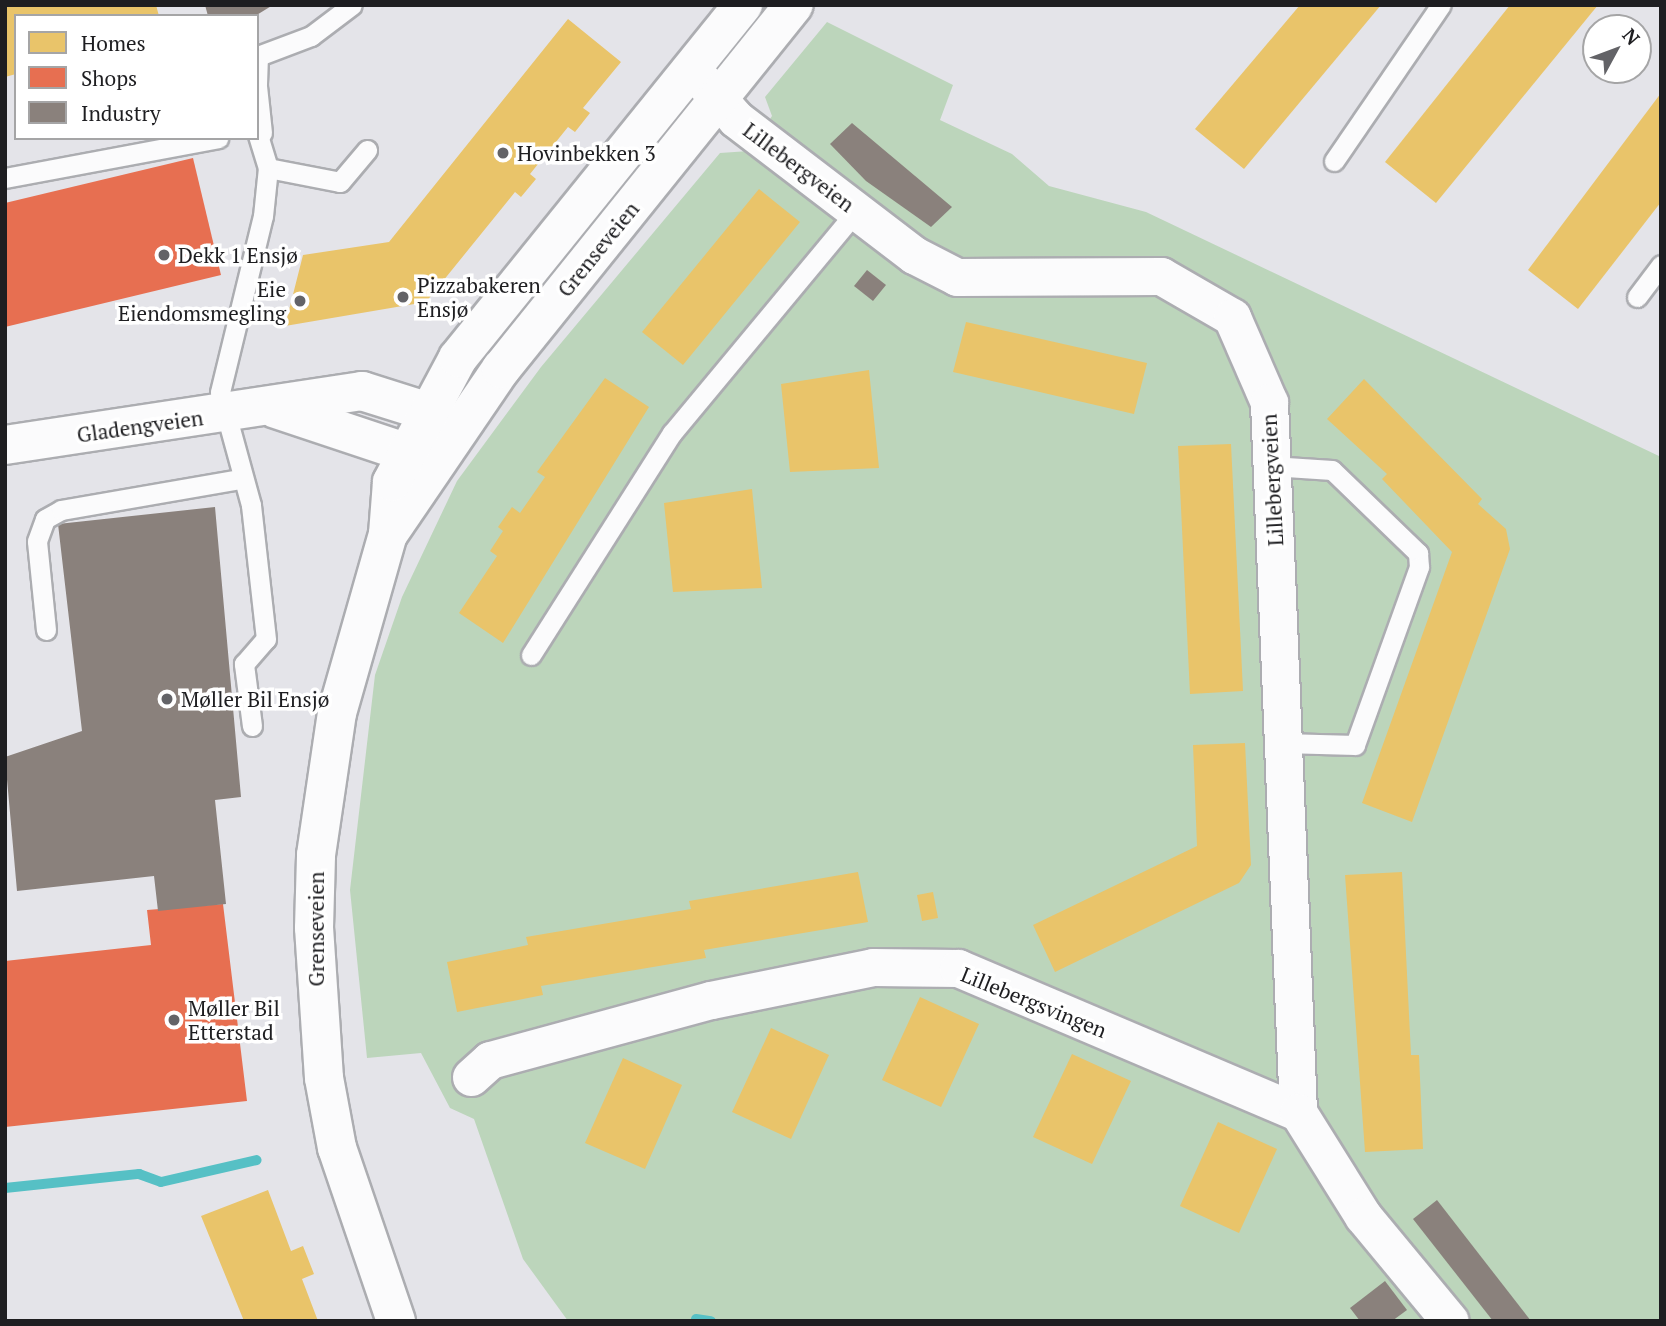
<!DOCTYPE html>
<html>
<head>
<meta charset="utf-8">
<style>
  body { margin:0 }
  #map { position:relative; width:1666px; height:1326px; overflow:hidden; background:#e4e4e9; font-family:"PT Serif",serif }
  div>[style] { position:absolute }
  .green>* { inset:0; background:#bcd5bb }
  .homes>* { inset:0; background:#e9c46a }
  .shops>* { inset:0; background:#e76f51 }
  .industry>* { inset:0; background:#8a817c }
  .stream>* { height:10px; margin:-5px; padding:0 5px; transform-origin:5px; border-radius:5px; background:#56c0c5 }
  .roads { filter:drop-shadow(2px 0 #acadb1) drop-shadow(-2px 0 #acadb1) drop-shadow(0 2px #acadb1) drop-shadow(0 -2px #acadb1) }
  .service>* { height:19px; margin:-9.5px; padding:0 9.5px; transform-origin:9.5px; border-radius:9.5px; background:#fbfbfc }
  .minor>* { height:37px; margin:-18.5px; padding:0 18.5px; transform-origin:18.5px; border-radius:18.5px; background:#fbfbfc }
  .tertiary>* { height:38px; margin:-19px; padding:0 19px; transform-origin:19px; border-radius:19px; background:#fbfbfc }
  .secondary>* { height:38px; margin:-19px; padding:0 19px; transform-origin:19px; border-radius:19px; background:#fbfbfc }
  .dots>* { width:19px; height:19px; translate:-50% -50%; box-sizing:border-box; border:4px solid #fff; border-radius:50% }
  span { translate:-50% -50%; white-space:nowrap; text-align:center; line-height:1.15; -webkit-text-stroke:7px #fff; paint-order:stroke }
  .poi-label { font-size:21px; color:#1e1e21 }
  .left { translate:0 -50%; text-align:left }
  .right { translate:-100% -50%; text-align:right }
  .street-label { font-size:21px; color:#1e1e21 }
  .frame { position:absolute; inset:0; border:7px solid #1e1e21; pointer-events:none }
  .legend { position:absolute; left:14px; top:14px; width:245px; height:126px; box-sizing:border-box; background:#fff; border:2px solid #a5a5a6; margin:0; padding:9px 12px; list-style:none; font-size:21px; color:#1e1e21 }
  .legend li { display:flex; align-items:center; gap:14px; height:35px }
  .legend b { width:35px; border:2px solid #a5a5a6 }
  .north { position:absolute; left:1582px; top:14px; width:70px; height:70px; box-sizing:border-box; background:#fff; border:2px solid #a5a5a6; border-radius:50%; rotate:49deg; font-size:19px; font-weight:700; line-height:28px; text-align:center; color:#1e1e21 }
  .north::after { content:''; display:block; margin:auto; width:24px; height:32px; background:#636367; clip-path:polygon(50% 0,100% 100%,50% 72%,0 100%) }
</style>
</head>
<body>
<div id="map">
  <div class="green">
    <i style="clip-path:polygon(827px 22px,953px 85px,940px 120px,1012px 154px,1049px 186px,1146px 212px,1661px 457px,1661px 1321px,568px 1321px,523px 1259px,474px 1119px,450px 1108px,421px 1053px,367px 1058px,350px 890px,375px 675px,402px 597px,457px 481px,541px 367px,720px 153px,749px 151px,772px 116px,765px 97px)"></i>
  </div>
  <div class="homes">
    <i style="clip-path:polygon(5px 5px,156px 5px,159px 16px,16px 16px,16px 74px,5px 77px)"></i>
    <i style="clip-path:polygon(1300px 5px,1381px 5px,1244px 169px,1195px 129px)"></i>
    <i style="clip-path:polygon(1510px 5px,1598px 5px,1436px 203px,1385px 162px)"></i>
    <i style="clip-path:polygon(568px 19px,621px 62px,583px 108px,590px 113px,575px 132px,568px 127px,530px 174px,536px 179px,521px 197px,515px 192px,426px 302px,285px 326px,303px 255px,389px 242px)"></i>
    <i style="clip-path:polygon(1661px 93px,1661px 202px,1578px 309px,1528px 270px)"></i>
    <i style="clip-path:polygon(759px 189px,800px 222px,683px 365px,642px 332px)"></i>
    <i style="clip-path:polygon(966px 322px,1147px 363px,1134px 414px,953px 372px)"></i>
    <i style="clip-path:polygon(869px 370px,879px 468px,790px 472px,781px 384px)"></i>
    <i style="clip-path:polygon(605px 378px,649px 407px,503px 643px,459px 613px,497px 556px,490px 551px,503px 531px,498px 527px,512px 507px,520px 513px,545px 477px,537px 472px)"></i>
    <i style="clip-path:polygon(1364px 379px,1482px 499px,1478px 504px,1506px 529px,1510px 549px,1412px 822px,1362px 803px,1452px 552px,1382px 479px,1387px 474px,1327px 419px)"></i>
    <i style="clip-path:polygon(1231px 444px,1243px 691px,1190px 694px,1178px 446px)"></i>
    <i style="clip-path:polygon(752px 489px,762px 588px,673px 592px,664px 503px)"></i>
    <i style="clip-path:polygon(1245px 743px,1251px 865px,1239px 883px,1055px 972px,1033px 925px,1197px 846px,1193px 745px)"></i>
    <i style="clip-path:polygon(858px 872px,868px 922px,704px 950px,706px 958px,541px 986px,543px 995px,457px 1012px,447px 962px,528px 945px,526px 937px,691px 909px,689px 901px)"></i>
    <i style="clip-path:polygon(1402px 872px,1411px 1055px,1419px 1055px,1423px 1149px,1365px 1152px,1345px 875px)"></i>
    <i style="clip-path:polygon(933px 892px,938px 918px,922px 921px,917px 895px)"></i>
    <i style="clip-path:polygon(920px 997px,979px 1024px,941px 1107px,882px 1080px)"></i>
    <i style="clip-path:polygon(771px 1028px,829px 1055px,791px 1139px,732px 1112px)"></i>
    <i style="clip-path:polygon(1072px 1054px,1131px 1081px,1092px 1164px,1033px 1137px)"></i>
    <i style="clip-path:polygon(623px 1058px,682px 1085px,645px 1169px,585px 1143px)"></i>
    <i style="clip-path:polygon(1218px 1122px,1277px 1149px,1239px 1233px,1180px 1206px)"></i>
    <i style="clip-path:polygon(268px 1190px,291px 1251px,303px 1246px,314px 1274px,302px 1279px,318px 1321px,244px 1321px,201px 1216px)"></i>
  </div>
  <div class="shops">
    <i style="clip-path:polygon(193px 158px,221px 275px,5px 327px,5px 203px)"></i>
    <i style="clip-path:polygon(223px 904px,247px 1101px,5px 1127px,5px 961px,151px 945px,147px 910px)"></i>
  </div>
  <div class="industry">
    <i style="clip-path:polygon(205px 5px,273px 5px,255px 16px,208px 16px)"></i>
    <i style="clip-path:polygon(852px 123px,952px 207px,931px 227px,866px 181px,830px 144px)"></i>
    <i style="clip-path:polygon(867px 270px,886px 285px,873px 301px,854px 286px)"></i>
    <i style="clip-path:polygon(215px 507px,241px 797px,215px 800px,226px 904px,158px 911px,154px 876px,17px 891px,5px 757px,82px 731px,58px 524px)"></i>
    <i style="clip-path:polygon(1437px 1200px,1531px 1321px,1493px 1321px,1413px 1219px)"></i>
    <i style="clip-path:polygon(1385px 1281px,1407px 1310px,1392px 1321px,1360px 1321px,1350px 1308px)"></i>
  </div>
  <div class="stream">
    <i style="left:5px;top:1188px;width:135px;rotate:-6deg"></i>
    <i style="left:139px;top:1174px;width:23px;rotate:20deg"></i>
    <i style="left:161px;top:1182px;width:98px;rotate:-12.9deg"></i>
    <i style="left:696px;top:1319px;width:15px;rotate:8deg"></i>
  </div>
  <div class="roads">
    <div class="service">
      <i style="left:257px;top:84px;width:28px;rotate:-88deg"></i>
      <i style="left:258px;top:56px;width:57px;rotate:-20.7deg"></i>
      <i style="left:311px;top:36px;width:51px;rotate:-37.1deg"></i>
      <i style="left:257px;top:86px;width:47px;rotate:83.9deg"></i>
      <i style="left:1334px;top:161px;width:189px;rotate:-55.6deg"></i>
      <i style="left:268px;top:168px;width:73px;rotate:11deg"></i>
      <i style="left:340px;top:182px;width:42px;rotate:-49.8deg"></i>
      <i style="left:5px;top:178px;width:217px;rotate:-10.6deg"></i>
      <i style="left:1637px;top:297px;width:40px;rotate:-53deg"></i>
      <i style="left:1271px;top:466px;width:61px;rotate:3.8deg"></i>
      <i style="left:1332px;top:470px;width:120px;rotate:44deg"></i>
      <i style="left:1418px;top:553px;width:14px;rotate:86deg"></i>
      <i style="left:1419px;top:567px;width:189px;rotate:109.8deg"></i>
      <i style="left:1355px;top:745px;width:72px;rotate:-178.4deg"></i>
      <i style="left:46px;top:630px;width:89px;rotate:-95.8deg"></i>
      <i style="left:37px;top:541px;width:23px;rotate:-70deg"></i>
      <i style="left:45px;top:519px;width:18px;rotate:-29deg"></i>
      <i style="left:61px;top:510px;width:183px;rotate:-9.8deg"></i>
      <i style="left:531px;top:655px;width:263px;rotate:-57.6deg"></i>
      <i style="left:672px;top:433px;width:288px;rotate:-50.3deg"></i>
      <i style="left:252px;top:726px;width:63px;rotate:-97.4deg"></i>
      <i style="left:244px;top:664px;width:33px;rotate:-49deg"></i>
      <i style="left:266px;top:639px;width:135px;rotate:-96.4deg"></i>
      <i style="left:251px;top:505px;width:117px;rotate:-105.3deg"></i>
      <i style="left:220px;top:392px;width:181px;rotate:-76.3deg"></i>
      <i style="left:263px;top:216px;width:48px;rotate:-84.1deg"></i>
      <i style="left:268px;top:168px;width:37px;rotate:-107deg"></i>
    </div>
    <div class="minor">
      <i style="left:699px;top:77px;width:56px;rotate:48.6deg"></i>
      <i style="left:736px;top:119px;width:224px;rotate:37.4deg"></i>
      <i style="left:914px;top:255px;width:48px;rotate:27.1deg"></i>
      <i style="left:957px;top:277px;width:204px;rotate:-0.3deg"></i>
      <i style="left:1161px;top:276px;width:82px;rotate:30deg"></i>
      <i style="left:1232px;top:317px;width:93px;rotate:66.5deg"></i>
      <i style="left:1269px;top:402px;width:711px;rotate:87.66deg"></i>
      <i style="left:471px;top:1077px;width:25px;rotate:-42deg"></i>
      <i style="left:490px;top:1060px;width:229px;rotate:-15.2deg"></i>
      <i style="left:711px;top:1000px;width:165px;rotate:-11.5deg"></i>
      <i style="left:873px;top:967px;width:85px;rotate:0.7deg"></i>
      <i style="left:958px;top:968px;width:369px;rotate:23deg"></i>
      <i style="left:1298px;top:1112px;width:123px;rotate:58deg"></i>
      <i style="left:1363px;top:1216px;width:136px;rotate:50.4deg"></i>
    </div>
    <div class="tertiary">
      <i style="left:5px;top:445px;width:361px;rotate:-8.6deg"></i>
      <i style="left:362px;top:391px;width:67px;rotate:17.4deg"></i>
      <i style="left:426px;top:411px;width:39px;rotate:61deg"></i>
      <i style="left:445px;top:445px;width:41px;rotate:170.1deg"></i>
      <i style="left:405px;top:452px;width:136px;rotate:-161.6deg"></i>
    </div>
    <div class="secondary">
      <i style="left:389px;top:533px;width:199px;rotate:-55.7deg"></i>
      <i style="left:501px;top:369px;width:467px;rotate:-51.2deg"></i>
      <i style="left:396px;top:1321px;width:183px;rotate:-108.8deg"></i>
      <i style="left:337px;top:1148px;width:71px;rotate:-100.5deg"></i>
      <i style="left:324px;top:1078px;width:150px;rotate:-93.8deg"></i>
      <i style="left:314px;top:928px;width:73px;rotate:-88.4deg"></i>
      <i style="left:316px;top:855px;width:144px;rotate:-81.6deg"></i>
      <i style="left:337px;top:713px;width:186px;rotate:-74.1deg"></i>
      <i style="left:388px;top:534px;width:52px;rotate:-85.6deg"></i>
      <i style="left:392px;top:482px;width:140px;rotate:-62deg"></i>
      <i style="left:458px;top:358px;width:454px;rotate:-51.1deg"></i>
    </div>
  </div>
  <div class="dots">
    <i style="left:503px;top:153px;background:#636367"></i>
    <i style="left:164px;top:255px;background:#636367"></i>
    <i style="left:403px;top:297px;background:#636367"></i>
    <i style="left:300px;top:301px;background:#636367"></i>
    <i style="left:167px;top:699px;background:#636367"></i>
    <i style="left:174px;top:1020px;background:#636367"></i>
  </div>
  <div class="poi-label">
    <span class="left" style="left:517px;top:153px">Hovinbekken 3</span>
    <span class="left" style="left:178px;top:255px">Dekk 1 Ensjø</span>
    <span class="left" style="left:417px;top:297px">Pizzabakeren<br>Ensjø</span>
    <span class="right" style="left:286px;top:301px">Eie<br>Eiendomsmegling</span>
    <span class="left" style="left:181px;top:699px">Møller Bil Ensjø</span>
    <span class="left" style="left:188px;top:1020px">Møller Bil<br>Etterstad</span>
  </div>
  <div class="street-label">
    <span style="left:799px;top:167px;rotate:37deg">Lillebergveien</span>
    <span style="left:598px;top:249px;rotate:-51deg">Grenseveien</span>
    <span style="left:140px;top:426px;rotate:-8deg">Gladengveien</span>
    <span style="left:1272px;top:480px;rotate:-93deg">Lillebergveien</span>
    <span style="left:316px;top:929px;rotate:-90deg">Grenseveien</span>
    <span style="left:1034px;top:1002px;rotate:22deg">Lillebergsvingen</span>
  </div>
  <div class="frame"></div>
  <ul class="legend">
  <li><b style="height:19px;background:#e9c46a"></b>Homes</li>
  <li><b style="height:19px;background:#e76f51"></b>Shops</li>
  <li><b style="height:19px;background:#8a817c"></b>Industry</li>
  </ul>
  <div class="north">N</div>
</div>
</body>
</html>
